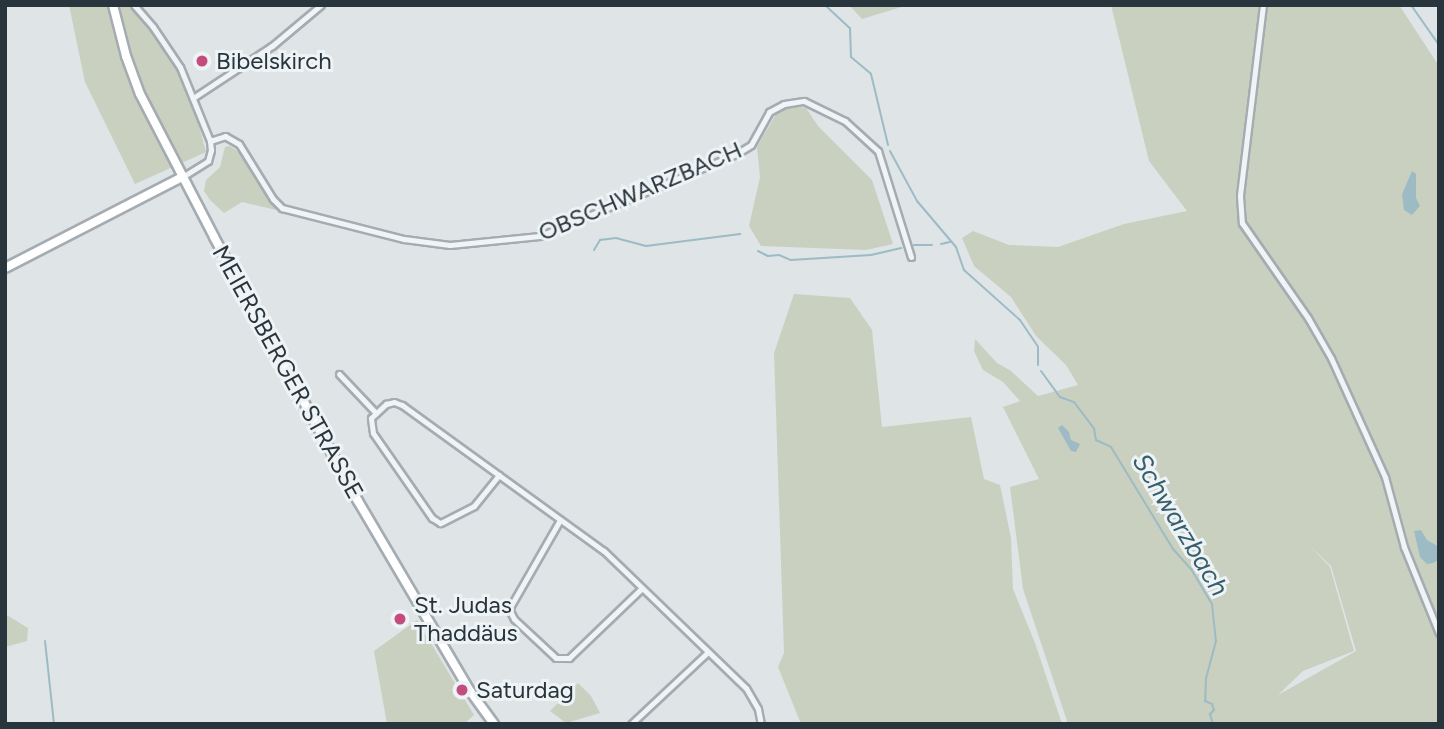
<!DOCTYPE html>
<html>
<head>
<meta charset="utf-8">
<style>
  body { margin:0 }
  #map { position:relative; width:1444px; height:729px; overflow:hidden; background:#dfe4e7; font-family:Figtree,sans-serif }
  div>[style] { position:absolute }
  .green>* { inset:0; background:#c9d0c0 }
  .water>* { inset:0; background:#9cbbc4 }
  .stream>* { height:2px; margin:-1px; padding:0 1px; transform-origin:1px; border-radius:1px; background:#9cbbc4 }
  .roads { filter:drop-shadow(2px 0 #a5acb1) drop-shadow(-2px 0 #a5acb1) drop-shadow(0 2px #a5acb1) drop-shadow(0 -2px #a5acb1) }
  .street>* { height:5px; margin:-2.5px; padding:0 2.5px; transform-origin:2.5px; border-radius:2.5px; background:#f1f4f6 }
  .secondary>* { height:8px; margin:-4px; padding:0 4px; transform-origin:4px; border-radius:4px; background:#fff }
  .dots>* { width:19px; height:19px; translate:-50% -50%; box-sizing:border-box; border:4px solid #eef3f5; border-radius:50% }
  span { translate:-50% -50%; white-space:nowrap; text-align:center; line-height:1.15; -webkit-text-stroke:6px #eef3f5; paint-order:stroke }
  .poi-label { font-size:24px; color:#29353d }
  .left { translate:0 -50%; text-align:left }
  .street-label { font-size:24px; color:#29353d }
  .water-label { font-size:26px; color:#365e6d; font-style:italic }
  .frame { position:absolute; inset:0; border:7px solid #29353d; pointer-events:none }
</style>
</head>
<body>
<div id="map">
  <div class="green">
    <i style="clip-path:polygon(69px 5px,140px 5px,166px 38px,195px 111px,206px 152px,135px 184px,85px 82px)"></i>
    <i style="clip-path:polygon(849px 5px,908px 5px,862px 19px)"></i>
    <i style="clip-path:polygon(evenodd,1111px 5px,1399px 5px,1439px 66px,1439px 724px,1068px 724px,1023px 589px,1010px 487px,1039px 479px,1003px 407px,1020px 401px,1003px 382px,983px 370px,974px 351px,975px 339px,997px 363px,1011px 371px,1038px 396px,1078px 385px,1066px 365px,1036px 336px,1011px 297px,974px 266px,962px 238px,973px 231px,1009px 245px,1058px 247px,1124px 224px,1187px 211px,1149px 161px,1111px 5px,1311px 547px,1331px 566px,1356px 651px,1278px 695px,1303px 671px,1354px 651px,1330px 567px,1311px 547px)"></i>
    <i style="clip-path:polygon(791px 106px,806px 108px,818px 126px,872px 180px,893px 244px,866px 250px,761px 246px,749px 226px,760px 177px,757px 147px,776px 114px)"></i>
    <i style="clip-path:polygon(230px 146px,243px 155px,276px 210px,242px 202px,224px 213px,210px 200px,204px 191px,206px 180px,220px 167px,225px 147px)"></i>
    <i style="clip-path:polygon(794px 294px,850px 298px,872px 330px,882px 427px,971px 417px,984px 479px,1000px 485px,1011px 538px,1013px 589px,1035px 643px,1062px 724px,801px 724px,778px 667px,784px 653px,774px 353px)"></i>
    <i style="clip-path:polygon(5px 614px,28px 628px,27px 641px,5px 647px)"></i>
    <i style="clip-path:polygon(417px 620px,474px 715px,464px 724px,387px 724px,374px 651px)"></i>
    <i style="clip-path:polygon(578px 683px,591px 696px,600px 713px,566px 723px,550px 711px)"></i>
  </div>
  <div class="water">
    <i style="clip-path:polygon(1412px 171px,1416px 174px,1416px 198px,1420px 206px,1412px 215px,1404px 210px,1402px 194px)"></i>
    <i style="clip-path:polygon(1062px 425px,1069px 432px,1071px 440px,1080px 444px,1076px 452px,1071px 451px,1058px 428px)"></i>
    <i style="clip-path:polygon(1421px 530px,1427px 540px,1439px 547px,1439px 560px,1433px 563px,1427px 564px,1420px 557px,1414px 531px)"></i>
  </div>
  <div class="stream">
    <i style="left:825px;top:5px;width:34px;rotate:43deg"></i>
    <i style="left:850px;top:28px;width:29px;rotate:88deg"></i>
    <i style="left:851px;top:57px;width:26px;rotate:40deg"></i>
    <i style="left:871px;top:74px;width:73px;rotate:76.5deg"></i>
    <i style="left:1411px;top:5px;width:49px;rotate:55deg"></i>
    <i style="left:890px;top:151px;width:57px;rotate:61.6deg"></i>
    <i style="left:917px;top:201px;width:60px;rotate:49.7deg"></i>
    <i style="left:956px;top:247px;width:24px;rotate:71deg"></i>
    <i style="left:964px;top:270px;width:75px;rotate:41.8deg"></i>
    <i style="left:1020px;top:320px;width:32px;rotate:56deg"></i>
    <i style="left:1038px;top:347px;width:18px;rotate:90deg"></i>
    <i style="left:941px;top:244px;width:9px;rotate:-13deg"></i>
    <i style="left:914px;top:245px;width:18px"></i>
    <i style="left:594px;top:250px;width:12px;rotate:-59deg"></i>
    <i style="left:600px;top:240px;width:16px;rotate:-7deg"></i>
    <i style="left:616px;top:238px;width:31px;rotate:15deg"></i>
    <i style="left:646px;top:246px;width:95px;rotate:-7.3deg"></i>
    <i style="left:758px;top:251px;width:11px;rotate:27deg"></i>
    <i style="left:768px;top:256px;width:11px;rotate:-5deg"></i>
    <i style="left:779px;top:255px;width:13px;rotate:23deg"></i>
    <i style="left:791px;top:260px;width:80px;rotate:-3.6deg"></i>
    <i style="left:871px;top:255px;width:31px;rotate:-13deg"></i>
    <i style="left:1041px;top:371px;width:32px;rotate:54deg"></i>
    <i style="left:1060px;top:397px;width:15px;rotate:20deg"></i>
    <i style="left:1074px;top:402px;width:34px;rotate:53deg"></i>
    <i style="left:1094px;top:429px;width:11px;rotate:80deg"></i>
    <i style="left:1096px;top:440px;width:17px;rotate:25deg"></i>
    <i style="left:1111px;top:447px;width:119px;rotate:58.7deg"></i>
    <i style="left:1173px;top:549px;width:27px;rotate:48deg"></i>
    <i style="left:1191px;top:569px;width:41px;rotate:59deg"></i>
    <i style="left:1212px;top:604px;width:37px;rotate:84deg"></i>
    <i style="left:1216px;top:641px;width:38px;rotate:105deg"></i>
    <i style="left:1206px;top:678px;width:23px;rotate:92deg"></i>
    <i style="left:1205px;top:701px;width:8px;rotate:23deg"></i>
    <i style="left:1212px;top:704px;width:6px;rotate:72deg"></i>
    <i style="left:1214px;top:710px;width:6px;rotate:135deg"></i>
    <i style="left:1210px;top:714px;width:10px;rotate:73deg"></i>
    <i style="left:45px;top:641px;width:83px;rotate:83.8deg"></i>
  </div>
  <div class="roads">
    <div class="street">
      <i style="left:134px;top:5px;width:29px;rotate:49deg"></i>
      <i style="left:153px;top:27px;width:48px;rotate:56deg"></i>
      <i style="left:180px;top:67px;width:80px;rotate:67.9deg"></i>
      <i style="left:210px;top:141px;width:9px;rotate:84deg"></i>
      <i style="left:211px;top:150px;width:11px;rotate:105deg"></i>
      <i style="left:208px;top:161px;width:31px;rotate:148deg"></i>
      <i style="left:1263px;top:5px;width:192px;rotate:96.9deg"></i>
      <i style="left:1240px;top:196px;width:27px;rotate:86deg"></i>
      <i style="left:1242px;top:223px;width:116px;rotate:55.2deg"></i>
      <i style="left:1308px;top:318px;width:46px;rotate:60.1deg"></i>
      <i style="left:1331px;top:358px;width:131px;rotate:65.6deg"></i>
      <i style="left:1385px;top:477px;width:73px;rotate:74.8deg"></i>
      <i style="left:1404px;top:547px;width:93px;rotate:67.9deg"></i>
      <i style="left:193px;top:98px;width:95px;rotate:-33.4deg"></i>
      <i style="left:272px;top:46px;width:64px;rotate:-39.9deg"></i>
      <i style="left:210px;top:141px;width:16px;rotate:-18deg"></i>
      <i style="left:225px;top:136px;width:16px;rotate:30deg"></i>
      <i style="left:239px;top:144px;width:65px;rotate:58.3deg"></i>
      <i style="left:273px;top:199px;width:13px;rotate:45deg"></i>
      <i style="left:282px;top:208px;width:126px;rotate:14.3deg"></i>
      <i style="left:404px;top:239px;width:46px;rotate:7.4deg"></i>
      <i style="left:450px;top:245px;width:90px;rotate:-5.7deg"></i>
      <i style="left:540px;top:236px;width:212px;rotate:-22.7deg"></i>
      <i style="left:736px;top:154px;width:17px;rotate:-31deg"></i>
      <i style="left:751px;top:145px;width:38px;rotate:-61deg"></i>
      <i style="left:769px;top:112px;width:17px;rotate:-28deg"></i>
      <i style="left:784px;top:104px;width:20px;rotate:-9deg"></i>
      <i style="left:804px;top:101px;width:46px;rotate:26deg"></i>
      <i style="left:845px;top:121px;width:45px;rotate:42.3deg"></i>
      <i style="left:878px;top:151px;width:111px;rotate:72.7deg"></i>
      <i style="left:339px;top:374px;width:54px;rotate:46.5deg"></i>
      <i style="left:499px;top:475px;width:40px;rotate:129deg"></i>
      <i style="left:474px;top:506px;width:38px;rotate:153deg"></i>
      <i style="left:440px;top:523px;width:9px;rotate:-148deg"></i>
      <i style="left:432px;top:518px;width:103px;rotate:-124.8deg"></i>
      <i style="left:373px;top:433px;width:15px;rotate:-98deg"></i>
      <i style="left:371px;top:418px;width:21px;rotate:-43deg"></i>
      <i style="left:386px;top:404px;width:8px;rotate:-14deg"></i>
      <i style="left:394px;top:402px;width:9px;rotate:21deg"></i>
      <i style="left:402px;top:405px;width:249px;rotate:35.9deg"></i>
      <i style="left:604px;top:551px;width:197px;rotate:44deg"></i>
      <i style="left:746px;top:688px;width:24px;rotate:60deg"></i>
      <i style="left:758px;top:709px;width:15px;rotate:79deg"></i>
      <i style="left:560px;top:520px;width:103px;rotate:119.8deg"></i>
      <i style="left:509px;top:609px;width:11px;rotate:63deg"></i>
      <i style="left:514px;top:619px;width:57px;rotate:42.9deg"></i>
      <i style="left:556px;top:658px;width:13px"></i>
      <i style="left:569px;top:658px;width:101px;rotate:-43.8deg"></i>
      <i style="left:631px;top:724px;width:105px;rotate:-43.1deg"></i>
    </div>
    <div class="secondary">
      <i style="left:113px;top:5px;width:53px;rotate:75.7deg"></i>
      <i style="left:126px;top:56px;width:40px;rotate:69.8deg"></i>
      <i style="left:140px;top:94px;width:161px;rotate:62.6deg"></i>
      <i style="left:214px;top:237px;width:301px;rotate:61.4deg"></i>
      <i style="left:358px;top:501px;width:221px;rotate:59.5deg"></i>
      <i style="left:470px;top:691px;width:41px;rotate:54deg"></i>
      <i style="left:5px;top:268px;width:199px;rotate:-27.2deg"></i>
    </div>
  </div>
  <div class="dots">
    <i style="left:202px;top:61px;background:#c34d7f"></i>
    <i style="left:400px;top:619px;background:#c34d7f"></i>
    <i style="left:462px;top:690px;background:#c34d7f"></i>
  </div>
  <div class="poi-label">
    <span class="left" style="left:216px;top:61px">Bibelskirch</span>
    <span class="left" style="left:414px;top:619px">St. Judas<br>Thaddäus</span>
    <span class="left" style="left:476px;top:690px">Saturdag</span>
  </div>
  <div class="street-label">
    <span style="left:640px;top:191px;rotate:-23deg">OBSCHWARZBACH</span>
    <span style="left:288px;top:372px;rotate:61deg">MEIERSBERGER STRASSE</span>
  </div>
  <div class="water-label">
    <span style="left:1180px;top:525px;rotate:59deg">Schwarzbach</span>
  </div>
  <div class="frame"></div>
</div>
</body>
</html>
